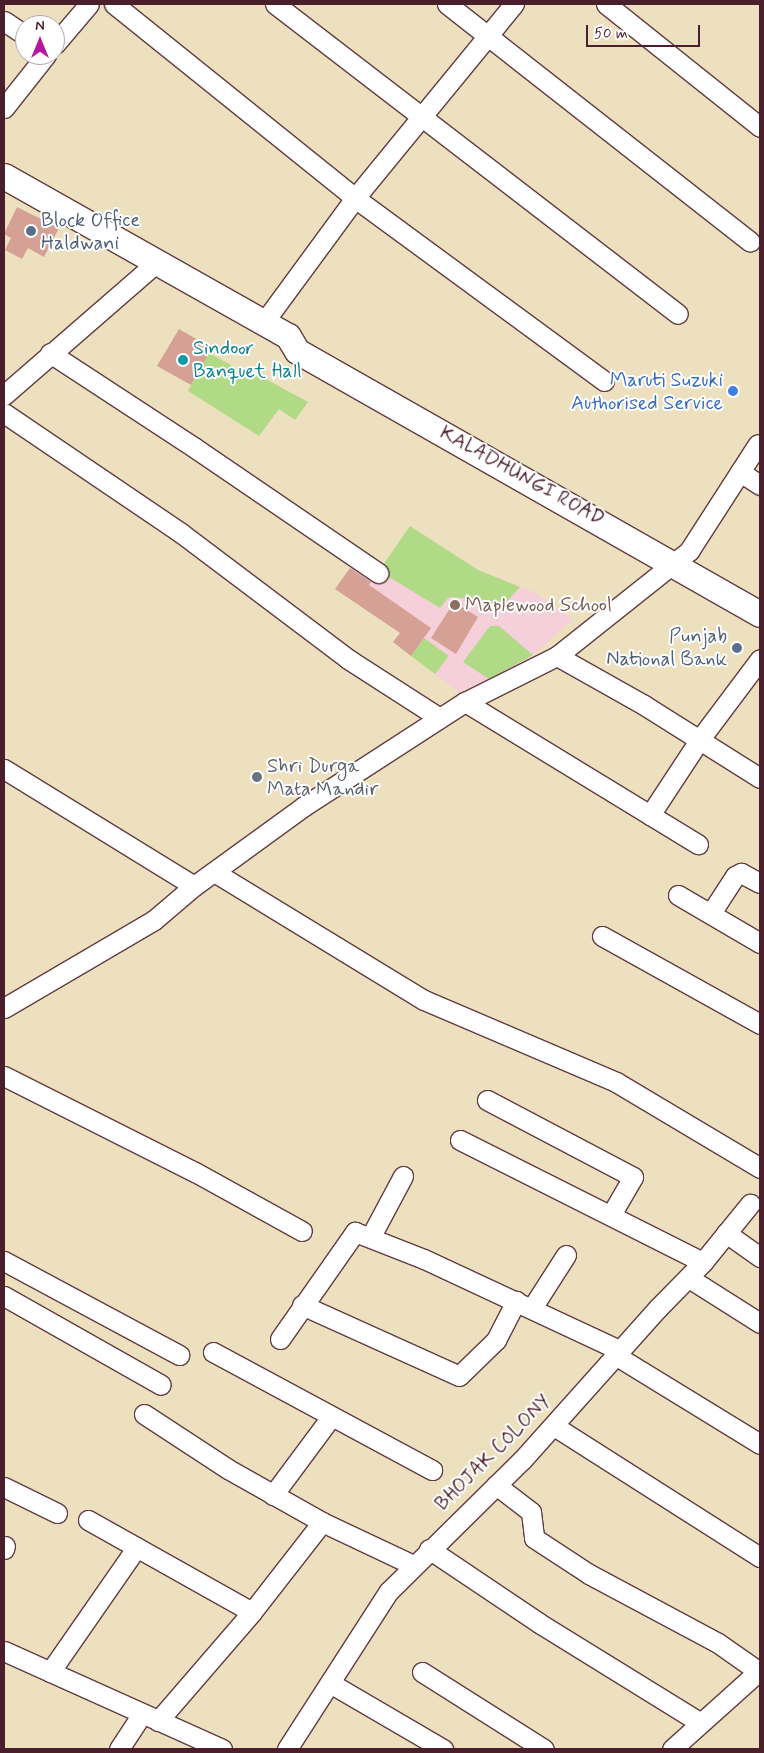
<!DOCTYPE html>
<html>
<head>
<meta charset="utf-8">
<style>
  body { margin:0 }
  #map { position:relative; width:764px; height:1753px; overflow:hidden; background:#ede0bf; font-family:Mynerve,sans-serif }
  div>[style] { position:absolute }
  .built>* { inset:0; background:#f5cfda }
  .green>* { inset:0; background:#b0da86 }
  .building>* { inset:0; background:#d4a194 }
  .roads { filter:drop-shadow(1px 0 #623c41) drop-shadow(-1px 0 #623c41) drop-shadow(0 1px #623c41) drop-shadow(0 -1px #623c41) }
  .minor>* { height:19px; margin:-9.5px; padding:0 9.5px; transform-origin:9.5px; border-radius:9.5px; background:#fff }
  .major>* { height:25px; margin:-12.5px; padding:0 12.5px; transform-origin:12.5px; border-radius:12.5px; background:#fff }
  .dots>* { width:14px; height:14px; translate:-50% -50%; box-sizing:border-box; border:2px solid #fff; border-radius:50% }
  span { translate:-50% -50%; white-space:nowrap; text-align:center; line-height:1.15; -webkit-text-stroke:4px #fff; paint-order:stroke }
  .service-label { font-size:20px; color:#4e5e75 }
  .left { translate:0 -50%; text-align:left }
  .right { translate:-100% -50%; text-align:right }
  .culture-label { font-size:20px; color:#0d838f }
  .shop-label { font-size:20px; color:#366cbe }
  .street-label { font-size:20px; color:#4a1f2b }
  .education-label { font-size:20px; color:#785e54 }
  .worship-label { font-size:20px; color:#5b616d }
  .frame { position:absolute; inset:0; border:5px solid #4a1f2b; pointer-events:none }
  .north { position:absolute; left:15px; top:15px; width:50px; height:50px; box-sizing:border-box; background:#fff; border:1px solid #b7a5aa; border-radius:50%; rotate:0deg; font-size:14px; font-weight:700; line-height:20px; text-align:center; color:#4a1f2b }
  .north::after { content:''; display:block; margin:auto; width:18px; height:22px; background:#b5179e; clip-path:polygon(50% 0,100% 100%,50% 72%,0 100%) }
  .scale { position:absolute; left:586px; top:25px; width:114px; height:22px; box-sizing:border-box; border:2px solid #4a1f2b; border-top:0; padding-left:6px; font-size:15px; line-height:18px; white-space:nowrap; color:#4a1f2b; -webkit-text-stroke:4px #fff; paint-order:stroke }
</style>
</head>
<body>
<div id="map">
  <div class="built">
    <i style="clip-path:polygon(410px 526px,478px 570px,532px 591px,573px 619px,533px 655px,501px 674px,459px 692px,393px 642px,400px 633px,335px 589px,354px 563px,376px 576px)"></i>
  </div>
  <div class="green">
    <i style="clip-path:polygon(209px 353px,249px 375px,262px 377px,308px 402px,295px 420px,279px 409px,259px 436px,188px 391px)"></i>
    <i style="clip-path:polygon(410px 526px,478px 570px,520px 587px,500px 609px,484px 600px,449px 597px,440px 608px,379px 571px)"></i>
    <i style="clip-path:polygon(490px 626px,499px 626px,533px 655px,489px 679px,463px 662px)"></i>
    <i style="clip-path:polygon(424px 638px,449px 656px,435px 674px,411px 656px)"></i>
  </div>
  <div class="building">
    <i style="clip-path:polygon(17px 207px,59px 228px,44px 257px,28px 248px,22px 259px,5px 250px,11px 238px,4px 234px)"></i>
    <i style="clip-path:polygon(179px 329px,212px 348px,191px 385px,157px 366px)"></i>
    <i style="clip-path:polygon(350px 568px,371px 582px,369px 585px,431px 628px,411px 656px,393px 642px,400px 633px,335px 589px)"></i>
    <i style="clip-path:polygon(454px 602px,478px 617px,456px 654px,431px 638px)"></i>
  </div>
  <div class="roads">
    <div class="minor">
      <i style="left:114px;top:4px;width:309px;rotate:38.8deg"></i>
      <i style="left:355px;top:198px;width:309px;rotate:36.3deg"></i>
      <i style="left:275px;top:4px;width:508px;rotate:37.57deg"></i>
      <i style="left:447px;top:4px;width:385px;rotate:38.1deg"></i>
      <i style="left:606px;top:4px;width:197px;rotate:38.6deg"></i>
      <i style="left:4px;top:21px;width:25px;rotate:34deg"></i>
      <i style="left:55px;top:44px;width:52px;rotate:-49.6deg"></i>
      <i style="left:4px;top:108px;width:68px;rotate:-51.6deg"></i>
      <i style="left:264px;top:322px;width:154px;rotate:-53.7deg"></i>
      <i style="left:355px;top:198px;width:251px;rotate:-50.7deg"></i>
      <i style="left:50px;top:353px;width:173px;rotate:33.2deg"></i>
      <i style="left:195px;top:448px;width:222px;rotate:34.3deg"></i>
      <i style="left:4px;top:395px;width:203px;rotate:-41deg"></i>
      <i style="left:4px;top:413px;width:214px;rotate:34.1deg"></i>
      <i style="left:181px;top:533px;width:209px;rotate:37deg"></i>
      <i style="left:348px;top:659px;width:109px;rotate:32.7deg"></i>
      <i style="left:740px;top:472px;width:24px;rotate:33deg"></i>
      <i style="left:557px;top:656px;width:100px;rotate:29.4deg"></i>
      <i style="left:644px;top:705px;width:137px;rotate:32.2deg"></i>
      <i style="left:465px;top:702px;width:273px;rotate:31.4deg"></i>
      <i style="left:4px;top:769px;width:223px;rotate:31.6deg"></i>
      <i style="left:650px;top:815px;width:91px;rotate:-56.7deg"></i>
      <i style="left:700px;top:739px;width:100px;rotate:-53.1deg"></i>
      <i style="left:214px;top:872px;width:246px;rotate:31.4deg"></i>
      <i style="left:424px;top:1000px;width:209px;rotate:23.1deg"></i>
      <i style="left:616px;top:1082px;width:168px;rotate:30.8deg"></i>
      <i style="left:678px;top:895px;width:95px;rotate:30.3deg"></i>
      <i style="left:711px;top:913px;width:44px;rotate:-57deg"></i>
      <i style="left:735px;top:876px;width:7px;rotate:-27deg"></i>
      <i style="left:741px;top:873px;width:21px;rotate:28deg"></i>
      <i style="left:602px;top:936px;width:181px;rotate:29.1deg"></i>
      <i style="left:4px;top:1008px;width:174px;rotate:-30.4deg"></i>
      <i style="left:154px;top:920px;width:52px;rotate:-40.4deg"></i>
      <i style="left:194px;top:886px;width:136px;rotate:-36deg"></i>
      <i style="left:304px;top:806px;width:192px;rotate:-32.9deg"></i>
      <i style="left:465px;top:702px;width:103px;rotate:-26.6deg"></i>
      <i style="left:557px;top:656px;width:169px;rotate:-38.5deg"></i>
      <i style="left:689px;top:551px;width:127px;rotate:-57.2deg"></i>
      <i style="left:4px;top:1076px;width:214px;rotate:26.7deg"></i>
      <i style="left:195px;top:1172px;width:122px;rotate:28.9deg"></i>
      <i style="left:487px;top:1100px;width:165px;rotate:27.8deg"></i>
      <i style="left:633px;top:1177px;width:44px;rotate:120.1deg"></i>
      <i style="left:460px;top:1140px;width:272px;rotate:26.7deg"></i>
      <i style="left:726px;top:1233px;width:42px;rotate:35.2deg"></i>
      <i style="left:371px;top:1236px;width:68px;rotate:-61.9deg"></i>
      <i style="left:4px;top:1261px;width:199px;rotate:28.2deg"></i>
      <i style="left:689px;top:1278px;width:84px;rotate:32.4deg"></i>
      <i style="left:4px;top:1296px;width:180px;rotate:29.5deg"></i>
      <i style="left:302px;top:1305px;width:172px;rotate:24.3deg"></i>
      <i style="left:459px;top:1376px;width:52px;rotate:-44.2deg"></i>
      <i style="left:496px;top:1340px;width:44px;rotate:-62.9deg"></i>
      <i style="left:532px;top:1308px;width:63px;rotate:-57.3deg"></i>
      <i style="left:280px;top:1339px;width:131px;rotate:-55deg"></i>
      <i style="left:355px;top:1232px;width:74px;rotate:21.4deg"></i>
      <i style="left:424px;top:1259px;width:215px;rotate:25deg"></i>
      <i style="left:213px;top:1352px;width:249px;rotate:28.3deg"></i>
      <i style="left:615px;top:1355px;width:170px;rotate:31.5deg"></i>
      <i style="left:144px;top:1414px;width:100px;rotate:33.2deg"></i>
      <i style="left:228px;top:1469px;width:108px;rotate:29.4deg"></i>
      <i style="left:322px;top:1522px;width:101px;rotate:25.3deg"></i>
      <i style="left:554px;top:1426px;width:244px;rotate:32.5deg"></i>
      <i style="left:496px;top:1485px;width:44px;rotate:37.6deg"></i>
      <i style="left:531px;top:1512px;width:26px;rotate:83deg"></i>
      <i style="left:534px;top:1538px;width:66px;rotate:33.2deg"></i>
      <i style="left:589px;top:1574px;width:146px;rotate:28.1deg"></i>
      <i style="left:718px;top:1643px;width:49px;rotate:35deg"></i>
      <i style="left:4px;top:1487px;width:59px;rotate:26.1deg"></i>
      <i style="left:273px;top:1495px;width:97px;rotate:-53.4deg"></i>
      <i style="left:88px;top:1520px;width:188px;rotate:29.3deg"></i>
      <i style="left:4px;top:1549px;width:3px;rotate:-72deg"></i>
      <i style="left:429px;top:1549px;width:133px;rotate:33.9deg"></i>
      <i style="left:539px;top:1623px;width:190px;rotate:31.7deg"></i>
      <i style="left:4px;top:1651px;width:239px;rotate:24.2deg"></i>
      <i style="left:50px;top:1672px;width:152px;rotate:-55.2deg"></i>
      <i style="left:422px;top:1672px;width:144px;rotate:32.3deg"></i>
      <i style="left:330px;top:1683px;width:131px;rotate:30.3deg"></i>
      <i style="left:158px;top:1721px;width:144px;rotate:-49.2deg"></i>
      <i style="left:252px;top:1612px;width:114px;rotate:-52.1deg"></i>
      <i style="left:119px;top:1749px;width:42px;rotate:-56.7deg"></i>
      <i style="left:287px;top:1749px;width:188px;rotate:-57.2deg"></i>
      <i style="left:389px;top:1591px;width:187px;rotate:-44.6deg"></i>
      <i style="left:522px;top:1460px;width:203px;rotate:-48.2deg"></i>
      <i style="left:657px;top:1309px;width:66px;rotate:-45.6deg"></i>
      <i style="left:703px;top:1262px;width:75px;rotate:-51deg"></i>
      <i style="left:672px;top:1749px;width:118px;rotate:-41.9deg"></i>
    </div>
    <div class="major">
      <i style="left:4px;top:176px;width:326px;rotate:29.4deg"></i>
      <i style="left:288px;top:336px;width:17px;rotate:59deg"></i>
      <i style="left:297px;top:351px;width:532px;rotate:29.6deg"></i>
    </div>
  </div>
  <div class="dots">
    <i style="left:31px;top:231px;background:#5c6f8a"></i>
    <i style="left:183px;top:360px;background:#0f9aa8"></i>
    <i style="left:733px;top:391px;background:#3f7fe0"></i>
    <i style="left:455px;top:605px;background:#8d6e63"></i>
    <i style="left:737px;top:648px;background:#5c6f8a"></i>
    <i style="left:257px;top:777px;background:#6b7280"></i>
  </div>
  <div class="service-label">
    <span class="left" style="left:41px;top:232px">Block Office<br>Haldwani</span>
    <span class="right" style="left:727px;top:648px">Punjab<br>National Bank</span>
  </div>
  <div class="culture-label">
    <span class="left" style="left:193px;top:360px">Sindoor<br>Banquet Hall</span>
  </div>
  <div class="shop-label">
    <span class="right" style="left:723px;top:392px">Maruti Suzuki<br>Authorised Service</span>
  </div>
  <div class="street-label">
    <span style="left:522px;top:476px;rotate:29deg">KALADHUNGI ROAD</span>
    <span style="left:493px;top:1453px;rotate:-45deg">BHOJAK COLONY</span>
  </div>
  <div class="education-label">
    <span class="left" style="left:465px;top:605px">Maplewood School</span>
  </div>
  <div class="worship-label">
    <span class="left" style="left:267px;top:778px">Shri Durga<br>Mata Mandir</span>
  </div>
  <div class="frame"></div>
  <div class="north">N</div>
  <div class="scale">50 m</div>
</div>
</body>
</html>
